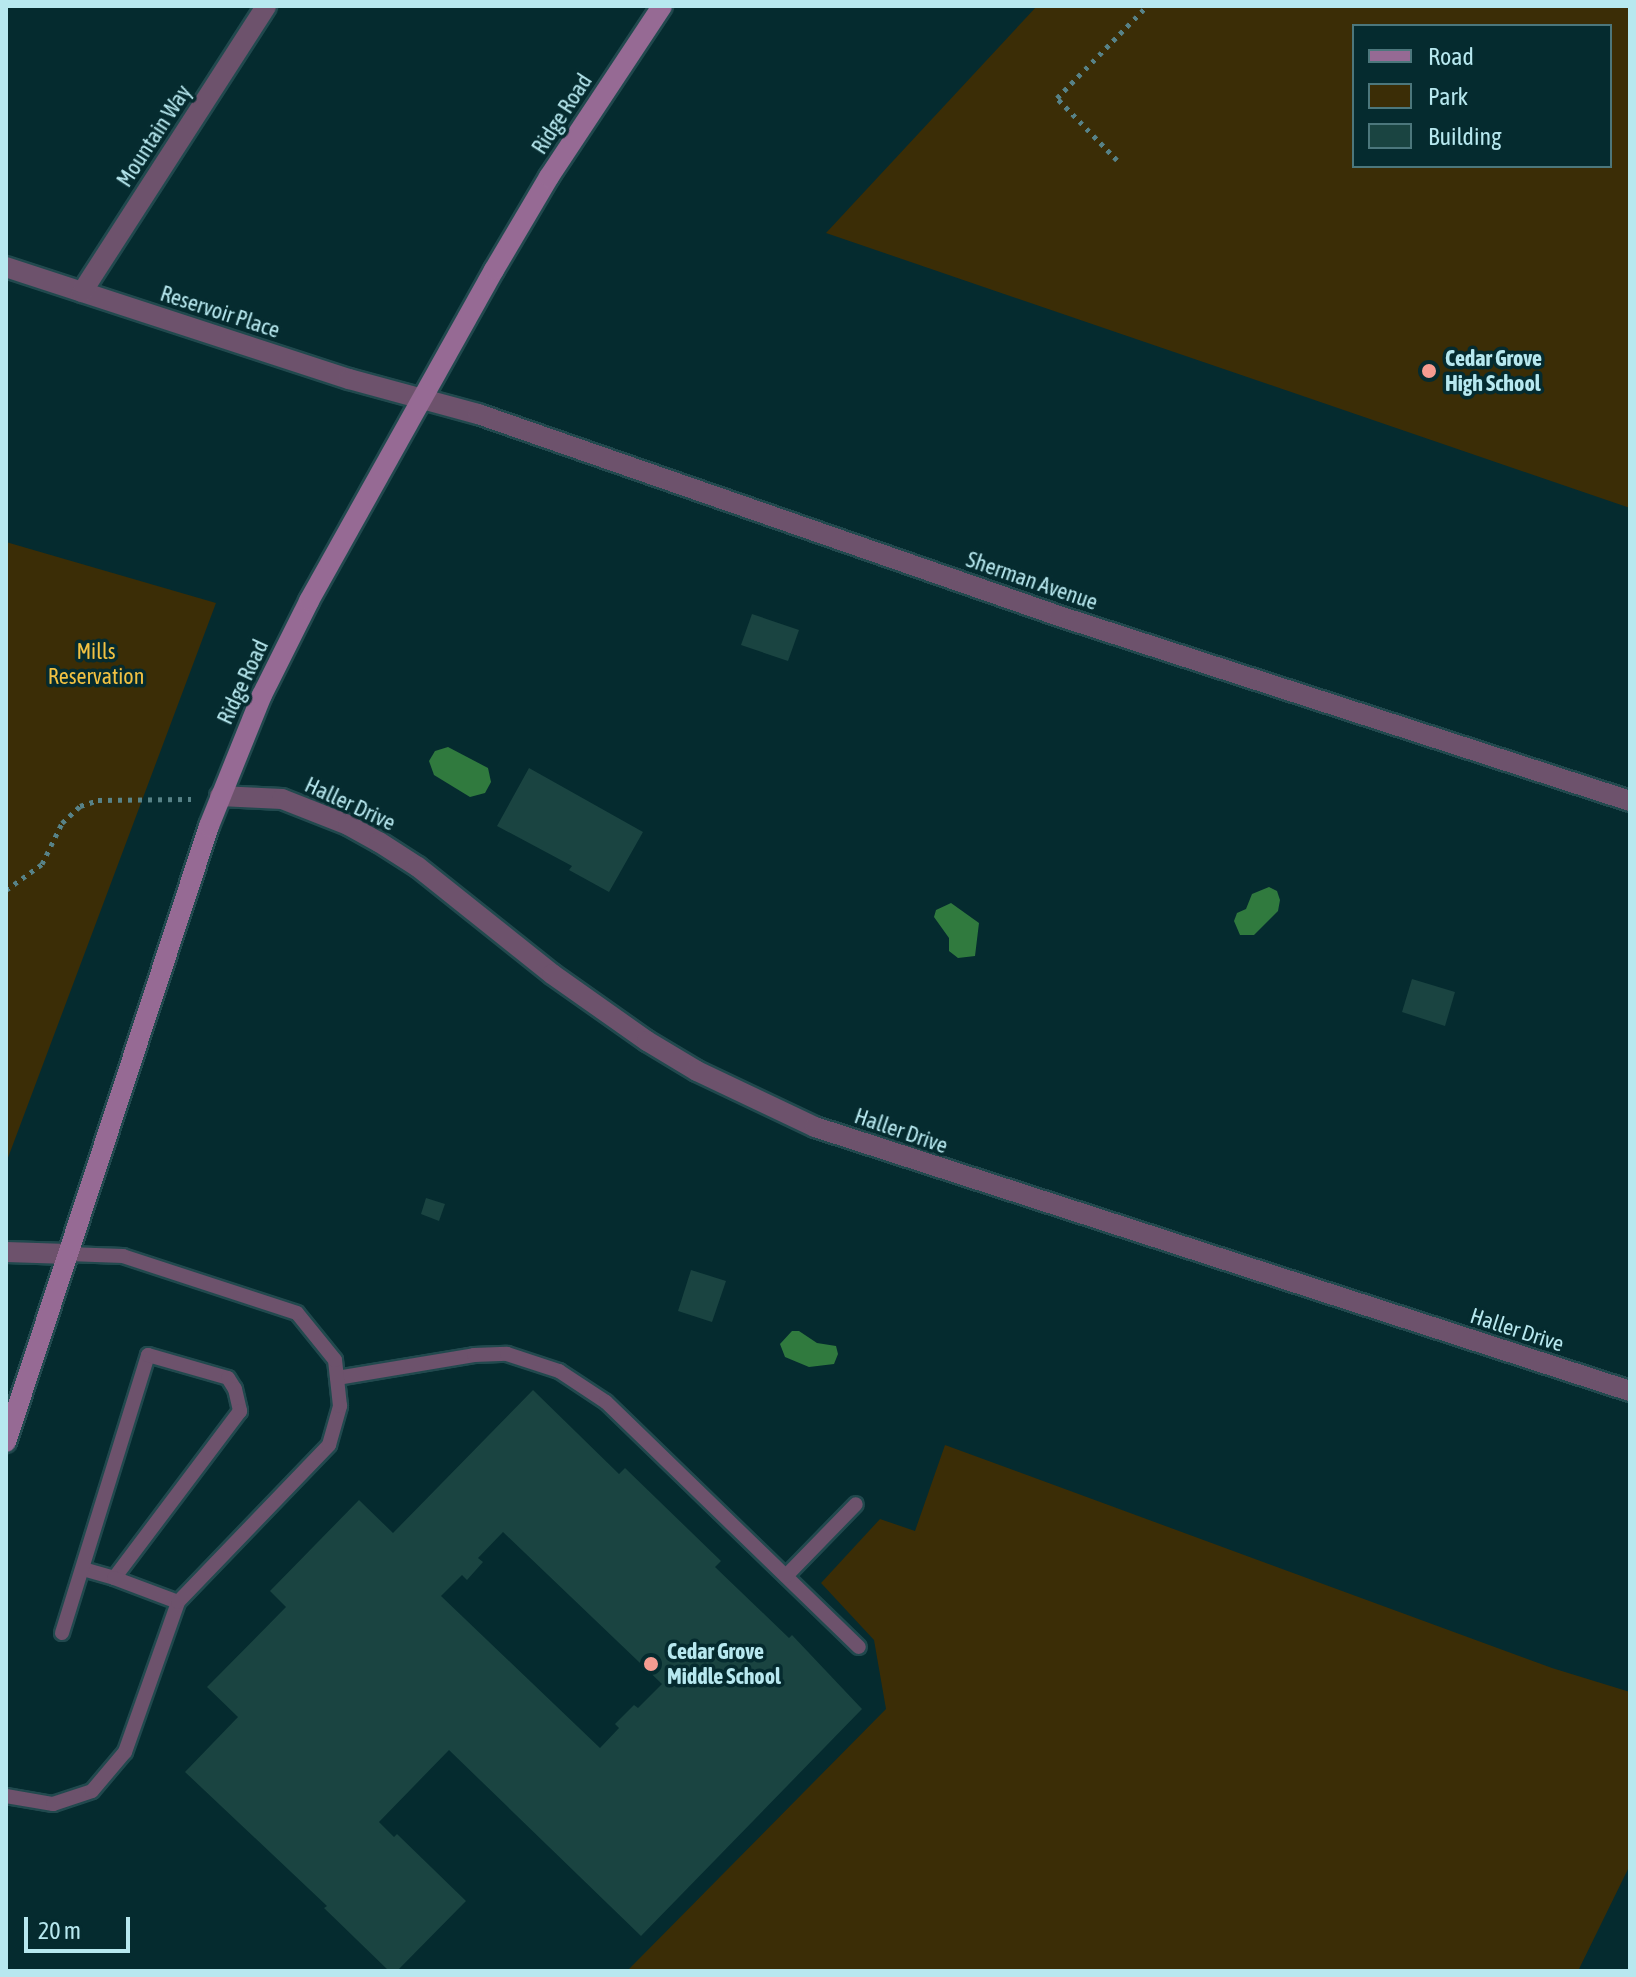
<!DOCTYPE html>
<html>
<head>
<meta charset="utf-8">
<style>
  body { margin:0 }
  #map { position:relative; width:1636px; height:1977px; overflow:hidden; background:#052b2f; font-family:"Asap Condensed",sans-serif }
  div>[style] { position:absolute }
  .green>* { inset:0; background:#3b2d06 }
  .water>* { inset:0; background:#307a3e }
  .building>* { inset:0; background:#1a4441 }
  .path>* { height:5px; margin-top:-2.5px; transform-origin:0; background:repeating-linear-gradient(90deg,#578287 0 4px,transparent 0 10px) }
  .roads { filter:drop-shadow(2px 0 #21494e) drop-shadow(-2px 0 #21494e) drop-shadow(0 2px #21494e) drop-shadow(0 -2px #21494e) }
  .service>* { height:14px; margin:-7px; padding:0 7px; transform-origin:7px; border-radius:7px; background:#6d526c }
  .minor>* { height:20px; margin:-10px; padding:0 10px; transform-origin:10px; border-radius:10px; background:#6d526c }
  .tertiary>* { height:20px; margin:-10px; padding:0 10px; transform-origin:10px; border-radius:10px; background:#6d526c }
  .secondary>* { height:20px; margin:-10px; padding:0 10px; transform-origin:10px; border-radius:10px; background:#966a94 }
  .dots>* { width:22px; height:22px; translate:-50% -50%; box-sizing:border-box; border:4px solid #052b2f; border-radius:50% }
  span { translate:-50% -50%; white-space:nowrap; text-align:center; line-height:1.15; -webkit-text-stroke:7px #052b2f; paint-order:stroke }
  .street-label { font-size:22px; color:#b7e8ef }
  .poi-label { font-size:22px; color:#b7e8ef; font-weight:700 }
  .left { translate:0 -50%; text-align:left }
  .park-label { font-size:22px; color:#f1c142 }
  .frame { position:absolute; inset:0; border:8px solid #b7e8ef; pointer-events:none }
  .legend { position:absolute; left:1352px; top:24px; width:260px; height:144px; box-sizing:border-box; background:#052b2f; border:2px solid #4c777c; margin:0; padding:10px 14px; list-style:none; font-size:24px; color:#b7e8ef }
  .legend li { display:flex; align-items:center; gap:16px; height:40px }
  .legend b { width:40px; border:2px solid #4c777c }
  .scale { position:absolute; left:24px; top:1917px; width:106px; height:36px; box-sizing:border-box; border:4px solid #b7e8ef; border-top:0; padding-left:10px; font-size:24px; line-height:28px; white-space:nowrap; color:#b7e8ef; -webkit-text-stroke:6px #052b2f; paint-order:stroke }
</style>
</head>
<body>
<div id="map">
  <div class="green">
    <i style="clip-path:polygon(evenodd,1037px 6px,1630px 6px,1630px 508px,826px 233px,1037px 6px,1354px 26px,1610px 26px,1610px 166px,1354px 166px,1354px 26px)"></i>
    <i style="clip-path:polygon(6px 542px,216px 603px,6px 1163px)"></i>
    <i style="clip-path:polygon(945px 1445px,1552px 1668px,1630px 1692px,1630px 1865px,1578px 1971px,627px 1971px,886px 1709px,874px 1640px,821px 1583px,880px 1519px,915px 1531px)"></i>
  </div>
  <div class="water">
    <i style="clip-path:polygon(448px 747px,488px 768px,491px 782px,485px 793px,470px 797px,434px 775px,429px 761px,435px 751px)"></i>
    <i style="clip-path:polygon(1269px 887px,1277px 891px,1280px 900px,1278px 911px,1254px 935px,1240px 935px,1234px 921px,1237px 913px,1246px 909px,1252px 894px)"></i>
    <i style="clip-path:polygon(951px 903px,979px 923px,975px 956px,958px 958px,949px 951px,949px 938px,934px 917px,936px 910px)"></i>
    <i style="clip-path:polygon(792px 1331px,799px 1331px,817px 1343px,836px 1346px,838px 1354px,834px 1364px,809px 1367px,785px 1357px,780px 1344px)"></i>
  </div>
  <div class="building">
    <i style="clip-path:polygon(752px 614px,799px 630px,788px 661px,741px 645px)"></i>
    <i style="clip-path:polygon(529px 768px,643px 832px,609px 892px,569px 870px,572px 866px,497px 826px)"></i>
    <i style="clip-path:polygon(1412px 979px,1455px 992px,1445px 1026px,1402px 1012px)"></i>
    <i style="clip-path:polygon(426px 1198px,445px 1204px,439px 1221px,421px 1214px)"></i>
    <i style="clip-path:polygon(691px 1270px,726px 1281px,712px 1322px,678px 1311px)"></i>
    <i style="clip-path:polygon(evenodd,533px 1390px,619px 1474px,625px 1468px,721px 1561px,715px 1567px,789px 1638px,792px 1635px,862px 1709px,641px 1936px,449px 1750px,379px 1822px,394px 1837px,397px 1834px,466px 1901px,397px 1971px,389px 1971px,324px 1908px,327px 1906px,185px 1772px,238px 1717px,207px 1687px,286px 1607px,270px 1591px,359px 1500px,393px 1533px,533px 1390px,503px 1532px,662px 1684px,638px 1708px,634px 1705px,615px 1724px,619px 1728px,600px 1748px,441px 1596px,462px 1575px,467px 1580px,483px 1562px,478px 1558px,503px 1532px)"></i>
  </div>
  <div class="path">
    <i style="left:1117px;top:160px;width:86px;rotate:-134.1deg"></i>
    <i style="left:1057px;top:98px;width:129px;rotate:-45.6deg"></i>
    <i style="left:6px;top:890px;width:44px;rotate:-35.8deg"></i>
    <i style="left:42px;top:864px;width:46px;rotate:-64deg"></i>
    <i style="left:62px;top:823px;width:25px;rotate:-43deg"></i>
    <i style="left:80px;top:806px;width:19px;rotate:-18deg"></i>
    <i style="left:98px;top:800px;width:93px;rotate:-0.6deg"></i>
  </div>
  <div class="roads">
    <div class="service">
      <i style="left:337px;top:1378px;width:139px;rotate:-9.5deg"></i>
      <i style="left:474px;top:1355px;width:33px;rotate:-2deg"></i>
      <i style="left:507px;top:1354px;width:55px;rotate:18.1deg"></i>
      <i style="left:559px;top:1371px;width:56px;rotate:33.4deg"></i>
      <i style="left:606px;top:1402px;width:352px;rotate:44.1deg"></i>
      <i style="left:83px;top:1569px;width:32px;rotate:16deg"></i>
      <i style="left:786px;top:1576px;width:100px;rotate:-45.8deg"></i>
      <i style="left:62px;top:1633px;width:291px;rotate:-72.8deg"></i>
      <i style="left:148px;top:1355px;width:83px;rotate:16deg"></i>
      <i style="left:228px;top:1378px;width:13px;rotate:58deg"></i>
      <i style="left:235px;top:1389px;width:23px;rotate:77deg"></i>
      <i style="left:240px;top:1411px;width:209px;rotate:127deg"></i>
      <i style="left:114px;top:1578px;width:68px;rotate:20.6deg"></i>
      <i style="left:6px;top:1796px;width:48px;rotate:9.7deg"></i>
      <i style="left:53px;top:1804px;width:41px;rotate:-18.4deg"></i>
      <i style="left:92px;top:1791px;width:51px;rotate:-49.8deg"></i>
      <i style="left:125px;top:1752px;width:159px;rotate:-70.5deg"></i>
      <i style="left:178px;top:1602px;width:218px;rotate:-46.1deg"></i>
      <i style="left:329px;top:1445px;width:41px;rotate:-74.2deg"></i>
      <i style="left:340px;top:1406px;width:46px;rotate:-96.2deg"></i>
      <i style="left:335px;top:1360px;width:60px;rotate:-129deg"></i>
      <i style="left:297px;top:1313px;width:183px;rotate:-161.9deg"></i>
      <i style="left:123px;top:1256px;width:55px;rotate:-177.9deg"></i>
    </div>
    <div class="minor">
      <i style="left:6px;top:267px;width:361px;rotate:18.1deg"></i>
      <i style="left:349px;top:379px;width:134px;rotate:15.2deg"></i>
      <i style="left:478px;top:414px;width:615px;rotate:19.17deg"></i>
      <i style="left:1059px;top:616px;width:600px;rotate:17.95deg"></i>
      <i style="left:82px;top:292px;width:340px;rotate:-57.2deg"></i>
      <i style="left:220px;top:796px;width:62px;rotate:2.8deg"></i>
      <i style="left:282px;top:799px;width:71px;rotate:21.5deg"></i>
      <i style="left:348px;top:825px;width:35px;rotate:29deg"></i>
      <i style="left:379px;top:842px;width:46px;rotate:32.7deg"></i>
      <i style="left:418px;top:867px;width:171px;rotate:38.6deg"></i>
      <i style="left:552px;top:974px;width:116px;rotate:35.2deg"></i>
      <i style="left:647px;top:1041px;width:58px;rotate:31deg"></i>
      <i style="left:697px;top:1071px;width:131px;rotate:25.4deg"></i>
      <i style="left:815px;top:1127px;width:857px;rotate:17.95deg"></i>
    </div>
    <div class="tertiary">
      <i style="left:6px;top:1252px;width:62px;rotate:1.8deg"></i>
    </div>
    <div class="secondary">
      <i style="left:6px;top:1442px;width:649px;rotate:-71.76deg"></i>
      <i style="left:209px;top:826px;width:141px;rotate:-68deg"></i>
      <i style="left:262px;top:695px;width:105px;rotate:-63.4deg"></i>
      <i style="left:309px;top:601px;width:379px;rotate:-60.8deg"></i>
      <i style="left:494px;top:270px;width:108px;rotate:-59.4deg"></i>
      <i style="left:549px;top:177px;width:205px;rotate:-56.5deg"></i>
    </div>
  </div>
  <div class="dots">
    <i style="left:1429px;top:371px;background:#f59c91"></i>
    <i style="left:651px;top:1664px;background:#f59c91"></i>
  </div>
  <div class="street-label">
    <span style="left:562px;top:114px;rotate:-57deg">Ridge Road</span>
    <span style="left:154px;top:136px;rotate:-57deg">Mountain Way</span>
    <span style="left:220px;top:312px;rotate:18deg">Reservoir Place</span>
    <span style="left:1032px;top:581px;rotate:19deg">Sherman Avenue</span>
    <span style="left:243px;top:682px;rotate:-65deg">Ridge Road</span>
    <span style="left:350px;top:804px;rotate:25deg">Haller Drive</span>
    <span style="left:901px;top:1131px;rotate:19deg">Haller Drive</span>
    <span style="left:1517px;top:1330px;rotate:18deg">Haller Drive</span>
  </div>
  <div class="poi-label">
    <span class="left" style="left:1445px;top:371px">Cedar Grove<br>High School</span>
    <span class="left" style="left:667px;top:1664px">Cedar Grove<br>Middle School</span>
  </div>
  <div class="park-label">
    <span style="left:96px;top:664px">Mills<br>Reservation</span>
  </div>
  <div class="frame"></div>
  <ul class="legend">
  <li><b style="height:10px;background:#966a94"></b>Road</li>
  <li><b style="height:22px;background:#3b2d06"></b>Park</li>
  <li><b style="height:22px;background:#1a4441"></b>Building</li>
  </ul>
  <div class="scale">20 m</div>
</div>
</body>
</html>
